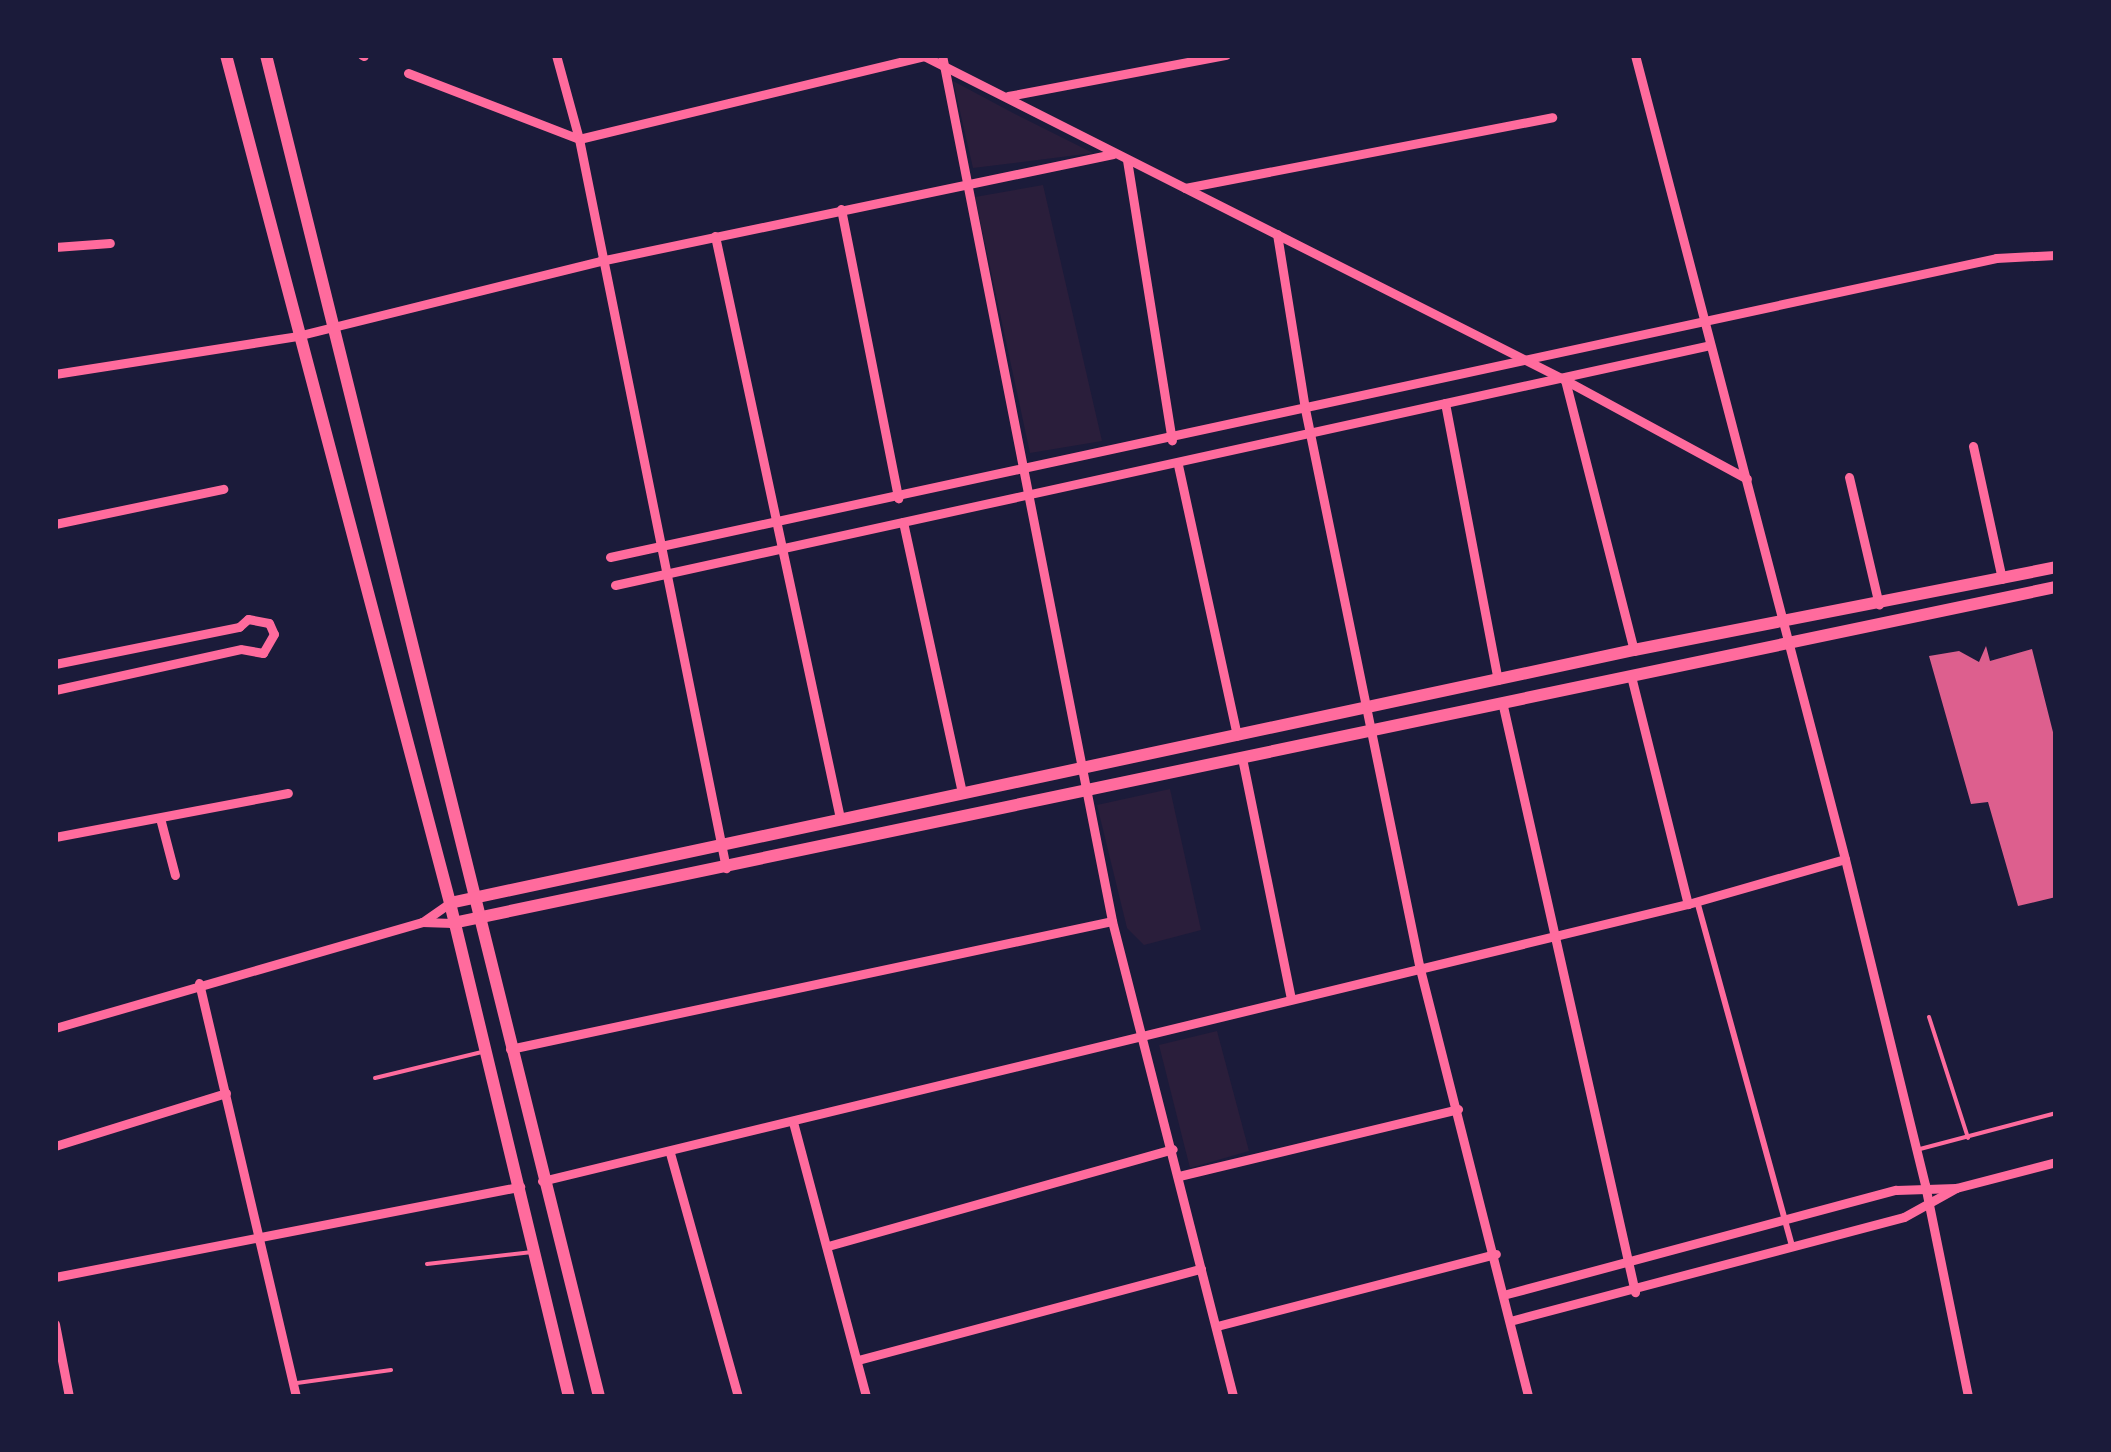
<!DOCTYPE html>
<html>
<head>
<meta charset="utf-8">
<style>
  body { margin:0 }
  #map { position:relative; width:2111px; height:1452px; overflow:hidden; background:#1b1b3a; font-family:Karla,sans-serif }
  div>[style] { position:absolute }
  .green>* { inset:0; background:#2a1e3b }
  .building>* { inset:0; background:#dd5f8e }
  .service>* { height:4px; margin:-2px; padding:0 2px; transform-origin:2px; border-radius:2px; background:#ff6b9d }
  .pedestrian>* { height:6px; margin:-3px; padding:0 3px; transform-origin:3px; border-radius:3px; background:#ff6b9d }
  .minor>* { height:9px; margin:-4.5px; padding:0 4.5px; transform-origin:4.5px; border-radius:4.5px; background:#ff6b9d }
  .secondary>* { height:12px; margin:-6px; padding:0 6px; transform-origin:6px; border-radius:6px; background:#ff6b9d }
  span { translate:-50% -50%; white-space:nowrap; text-align:center; line-height:1.15; -webkit-text-stroke:10px #1b1b3a; paint-order:stroke }
  .frame { position:absolute; inset:0; border:58px solid #1b1b3a; pointer-events:none }
</style>
</head>
<body>
<div id="map">
  <div class="green">
    <i style="clip-path:polygon(953px 81px,1013px 113px,1093px 153px,973px 168px)"></i>
    <i style="clip-path:polygon(1043px 185px,1102px 441px,1030px 453px,975px 197px)"></i>
    <i style="clip-path:polygon(1170px 789px,1201px 930px,1144px 945px,1127px 928px,1097px 805px)"></i>
    <i style="clip-path:polygon(1217px 1031px,1249px 1151px,1190px 1168px,1159px 1045px)"></i>
  </div>
  <div class="building">
    <i style="clip-path:polygon(1986px 646px,1990px 661px,2032px 649px,2056px 744px,2056px 897px,2018px 906px,1988px 802px,1971px 804px,1929px 656px,1959px 651px,1979px 662px)"></i>
  </div>
  <div class="service">
    <i style="left:1929px;top:1017px;width:127px;rotate:72.1deg"></i>
    <i style="left:375px;top:1078px;width:110px;rotate:-13.7deg"></i>
    <i style="left:1920px;top:1149px;width:141px;rotate:-14.8deg"></i>
    <i style="left:427px;top:1264px;width:106px;rotate:-6.5deg"></i>
    <i style="left:297px;top:1383px;width:95px;rotate:-7.9deg"></i>
  </div>
  <div class="pedestrian">
    <i style="left:1697px;top:901px;width:359px;rotate:74.6deg"></i>
  </div>
  <div class="minor">
    <i style="left:362px;top:55px;width:2px;rotate:27deg"></i>
    <i style="left:556px;top:55px;width:87px;rotate:74.7deg"></i>
    <i style="left:579px;top:139px;width:744px;rotate:78.6deg"></i>
    <i style="left:922px;top:55px;width:720px;rotate:26.81deg"></i>
    <i style="left:1565px;top:380px;width:207px;rotate:28.5deg"></i>
    <i style="left:942px;top:55px;width:883px;rotate:78.89deg"></i>
    <i style="left:1112px;top:921px;width:491px;rotate:75.7deg"></i>
    <i style="left:1635px;top:55px;width:831px;rotate:75.36deg"></i>
    <i style="left:1845px;top:859px;width:336px;rotate:76.2deg"></i>
    <i style="left:1925px;top:1185px;width:216px;rotate:78.5deg"></i>
    <i style="left:408px;top:73px;width:183px;rotate:21.1deg"></i>
    <i style="left:579px;top:139px;width:356px;rotate:-13.5deg"></i>
    <i style="left:1008px;top:96px;width:222px;rotate:-10.7deg"></i>
    <i style="left:1127px;top:160px;width:284px;rotate:80.9deg"></i>
    <i style="left:1185px;top:188px;width:374px;rotate:-10.9deg"></i>
    <i style="left:841px;top:209px;width:295px;rotate:78.8deg"></i>
    <i style="left:1277px;top:234px;width:177px;rotate:80.9deg"></i>
    <i style="left:1305px;top:409px;width:568px;rotate:78.41deg"></i>
    <i style="left:1419px;top:965px;width:446px;rotate:75.8deg"></i>
    <i style="left:715px;top:236px;width:595px;rotate:77.88deg"></i>
    <i style="left:55px;top:247px;width:55px;rotate:-4.2deg"></i>
    <i style="left:55px;top:374px;width:245px;rotate:-8.9deg"></i>
    <i style="left:297px;top:336px;width:312px;rotate:-13.9deg"></i>
    <i style="left:600px;top:261px;width:524px;rotate:-11.78deg"></i>
    <i style="left:1565px;top:380px;width:279px;rotate:75.7deg"></i>
    <i style="left:1445px;top:403px;width:282px;rotate:79.2deg"></i>
    <i style="left:1973px;top:446px;width:136px;rotate:77.7deg"></i>
    <i style="left:1178px;top:465px;width:277px;rotate:77.7deg"></i>
    <i style="left:1849px;top:477px;width:131px;rotate:76.8deg"></i>
    <i style="left:903px;top:522px;width:277px;rotate:77.7deg"></i>
    <i style="left:55px;top:524px;width:172px;rotate:-11.8deg"></i>
    <i style="left:610px;top:557px;width:1418px;rotate:-12.17deg"></i>
    <i style="left:1996px;top:258px;width:60px;rotate:-2.9deg"></i>
    <i style="left:615px;top:585px;width:1121px;rotate:-12.36deg"></i>
    <i style="left:55px;top:664px;width:188px;rotate:-11.4deg"></i>
    <i style="left:239px;top:627px;width:12px;rotate:-42deg"></i>
    <i style="left:248px;top:619px;width:21px;rotate:11deg"></i>
    <i style="left:269px;top:623px;width:12px;rotate:66deg"></i>
    <i style="left:274px;top:634px;width:22px;rotate:120deg"></i>
    <i style="left:263px;top:653px;width:22px;rotate:-170deg"></i>
    <i style="left:1632px;top:680px;width:231px;rotate:76deg"></i>
    <i style="left:55px;top:690px;width:190px;rotate:-12.4deg"></i>
    <i style="left:1503px;top:706px;width:601px;rotate:77.31deg"></i>
    <i style="left:1242px;top:758px;width:245px;rotate:78.5deg"></i>
    <i style="left:160px;top:818px;width:59px;rotate:75.3deg"></i>
    <i style="left:55px;top:837px;width:237px;rotate:-10.7deg"></i>
    <i style="left:424px;top:921px;width:32px;rotate:-35deg"></i>
    <i style="left:199px;top:983px;width:425px;rotate:76.8deg"></i>
    <i style="left:55px;top:1028px;width:382px;rotate:-16.1deg"></i>
    <i style="left:422px;top:922px;width:31px;rotate:2deg"></i>
    <i style="left:510px;top:1049px;width:615px;rotate:-12deg"></i>
    <i style="left:793px;top:1122px;width:285px;rotate:75.1deg"></i>
    <i style="left:55px;top:1146px;width:179px;rotate:-17.2deg"></i>
    <i style="left:670px;top:1153px;width:253px;rotate:74.4deg"></i>
    <i style="left:1179px;top:1176px;width:287px;rotate:-13.5deg"></i>
    <i style="left:542px;top:1181px;width:1179px;rotate:-13.59deg"></i>
    <i style="left:1688px;top:904px;width:163px;rotate:-16deg"></i>
    <i style="left:828px;top:1246px;width:358px;rotate:-15.7deg"></i>
    <i style="left:55px;top:1277px;width:474px;rotate:-11deg"></i>
    <i style="left:1503px;top:1295px;width:407px;rotate:-15deg"></i>
    <i style="left:1896px;top:1190px;width:60px;rotate:-1.9deg"></i>
    <i style="left:1510px;top:1321px;width:407px;rotate:-14.8deg"></i>
    <i style="left:1904px;top:1217px;width:60px;rotate:-29.1deg"></i>
    <i style="left:1956px;top:1188px;width:103px;rotate:-14.6deg"></i>
    <i style="left:55px;top:1324px;width:74px;rotate:79.1deg"></i>
    <i style="left:1217px;top:1326px;width:288px;rotate:-14.5deg"></i>
    <i style="left:858px;top:1360px;width:355px;rotate:-14.9deg"></i>
  </div>
  <div class="secondary">
    <i style="left:226px;top:55px;width:877px;rotate:75.2deg"></i>
    <i style="left:450px;top:903px;width:508px;rotate:76.46deg"></i>
    <i style="left:266px;top:55px;width:1383px;rotate:76.06deg"></i>
    <i style="left:450px;top:903px;width:1211px;rotate:-12.06deg"></i>
    <i style="left:1634px;top:650px;width:430px;rotate:-11.1deg"></i>
    <i style="left:453px;top:923px;width:1638px;rotate:-11.84deg"></i>
  </div>
  <div class="frame"></div>
</div>
</body>
</html>
